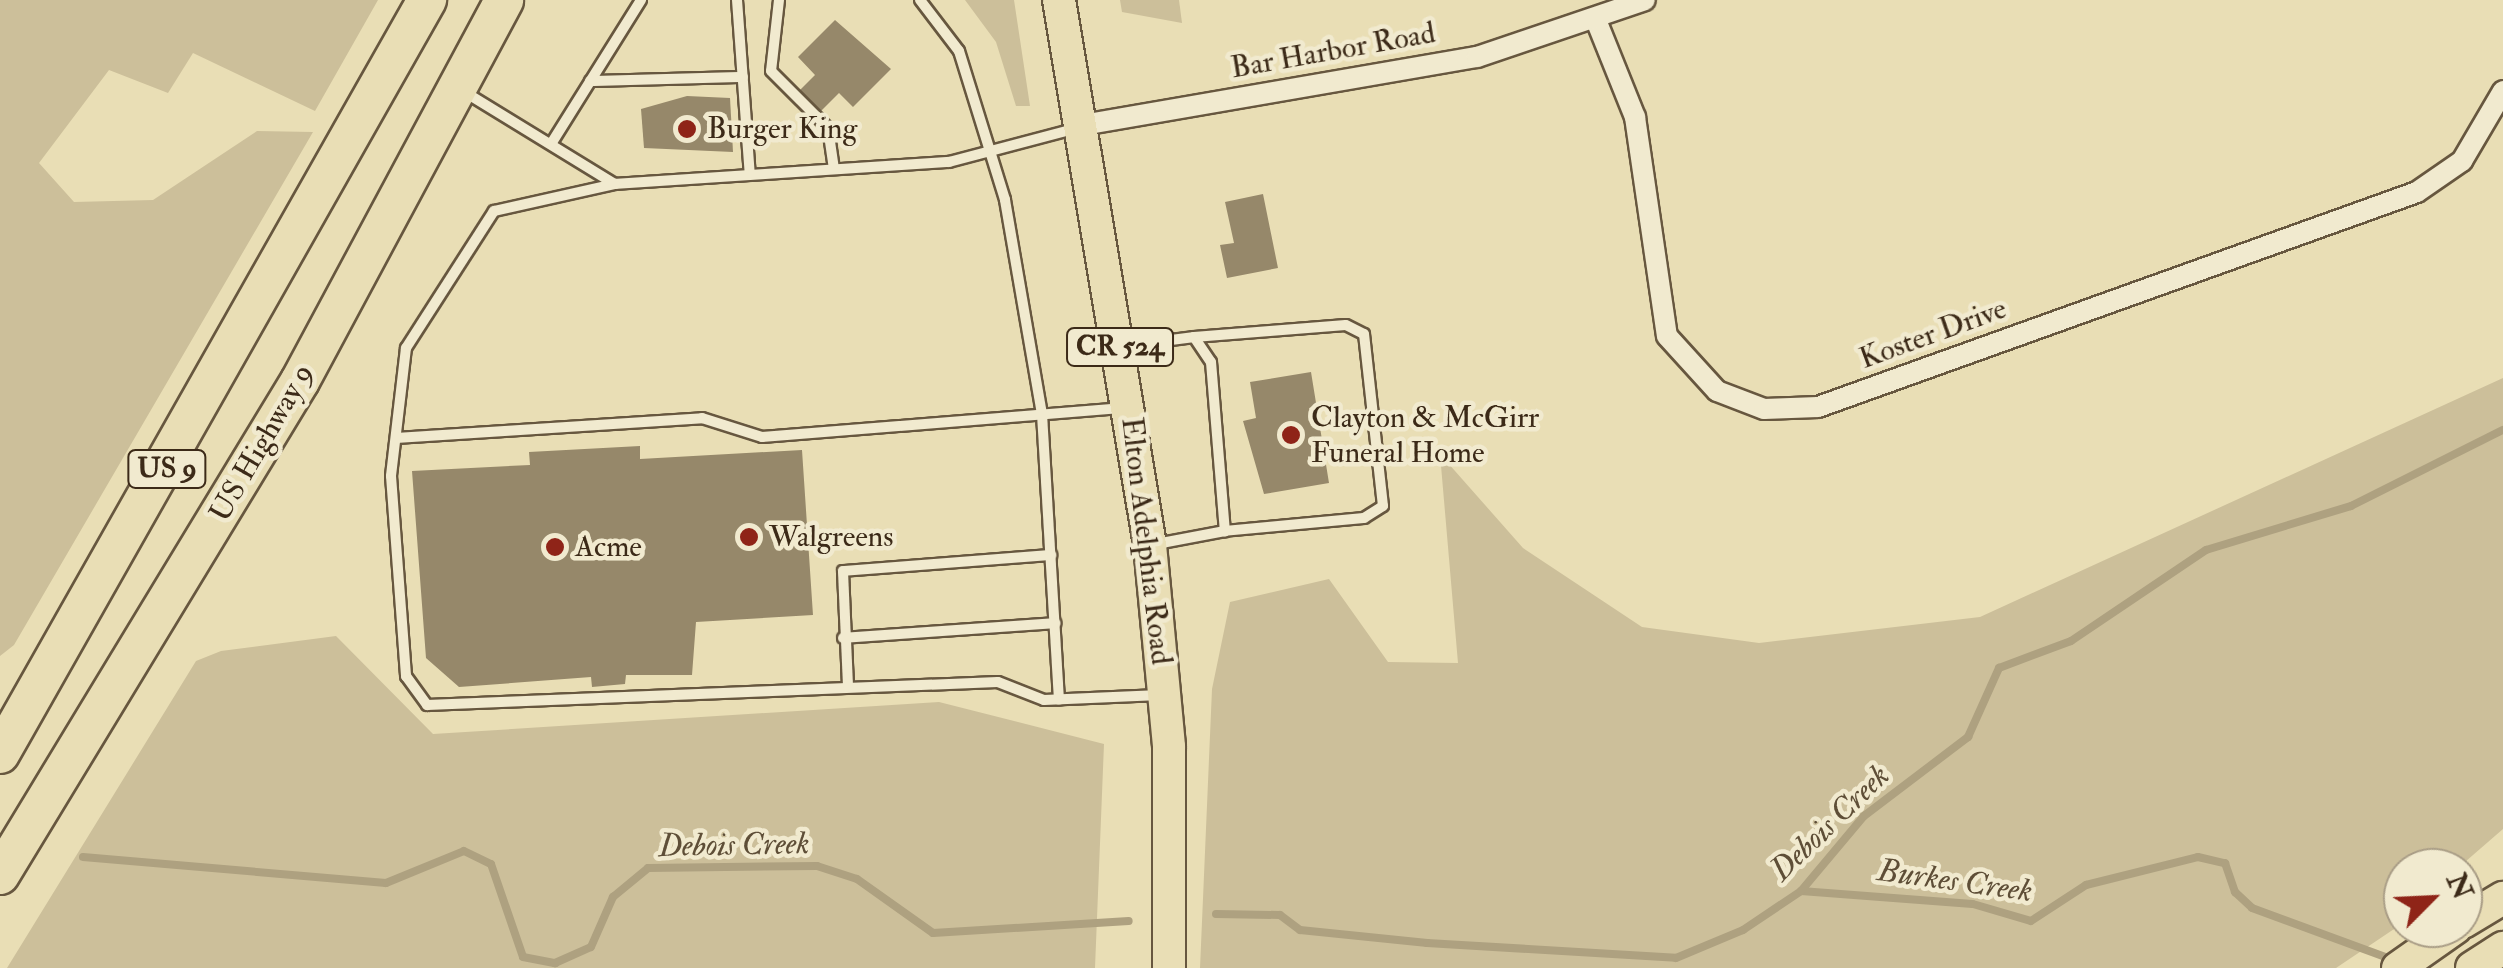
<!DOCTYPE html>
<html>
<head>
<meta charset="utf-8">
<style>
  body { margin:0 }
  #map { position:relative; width:2503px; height:968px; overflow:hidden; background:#e9deb5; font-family:"IM FELL Double Pica",serif }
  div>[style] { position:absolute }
  .green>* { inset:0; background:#ccbf9a }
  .stream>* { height:8px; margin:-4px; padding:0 4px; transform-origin:4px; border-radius:4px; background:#aea180 }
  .building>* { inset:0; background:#96886a }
  .roads { filter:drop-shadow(2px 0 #67573f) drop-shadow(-2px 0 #67573f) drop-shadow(0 2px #67573f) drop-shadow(0 -2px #67573f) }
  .lane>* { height:10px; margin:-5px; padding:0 5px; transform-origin:5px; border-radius:5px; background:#f1eacf }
  .street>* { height:20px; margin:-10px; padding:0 10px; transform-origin:10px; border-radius:10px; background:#f1eacf }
  .primary>* { height:32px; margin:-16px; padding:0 16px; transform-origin:16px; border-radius:16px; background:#e9deb5 }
  .highway>* { height:38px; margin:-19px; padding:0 19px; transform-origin:19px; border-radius:19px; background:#e9deb5 }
  .dots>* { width:28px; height:28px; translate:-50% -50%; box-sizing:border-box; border:5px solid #f1eacf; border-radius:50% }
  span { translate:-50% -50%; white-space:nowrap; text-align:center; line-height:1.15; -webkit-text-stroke:9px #f1eacf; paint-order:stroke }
  .shield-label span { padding:2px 8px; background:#f1eacf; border:2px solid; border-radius:8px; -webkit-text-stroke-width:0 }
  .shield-label { font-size:28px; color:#3c2a18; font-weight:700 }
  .street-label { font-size:30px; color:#3c2a18 }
  .poi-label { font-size:30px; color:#3c2a18 }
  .left { translate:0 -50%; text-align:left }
  .water-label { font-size:32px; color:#5e4e37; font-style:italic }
  .north { position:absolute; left:2383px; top:848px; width:100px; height:100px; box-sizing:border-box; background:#f1eacf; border:2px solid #a99d86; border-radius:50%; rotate:66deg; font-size:28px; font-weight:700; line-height:40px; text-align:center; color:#3c2a18 }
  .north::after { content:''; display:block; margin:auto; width:35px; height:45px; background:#8f2418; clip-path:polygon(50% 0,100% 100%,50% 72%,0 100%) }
</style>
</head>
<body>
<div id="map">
  <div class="green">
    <i style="clip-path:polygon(0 0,378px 0,315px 111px,193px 53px,168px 93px,109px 70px,39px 163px,74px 202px,153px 200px,257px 131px,313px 132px,14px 645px,0 656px)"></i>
    <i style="clip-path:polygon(965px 0,1014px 0,1030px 106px,1016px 106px,996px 42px)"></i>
    <i style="clip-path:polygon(1120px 0,1179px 0,1182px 23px,1122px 12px)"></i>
    <i style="clip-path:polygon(2503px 378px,2503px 829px,2458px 868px,2403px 868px,2403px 923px,2336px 968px,1200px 968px,1212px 689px,1230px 602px,1329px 579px,1388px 662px,1458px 663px,1440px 454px,1523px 548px,1642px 627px,1759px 643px,1980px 617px)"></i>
    <i style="clip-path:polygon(336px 636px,433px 734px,939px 702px,1104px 744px,1095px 968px,7px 968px,196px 661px,221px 651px)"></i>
  </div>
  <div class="stream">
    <i style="left:83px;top:857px;width:304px;rotate:4.9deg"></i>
    <i style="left:386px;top:883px;width:84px;rotate:-22.3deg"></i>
    <i style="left:464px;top:851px;width:30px;rotate:26deg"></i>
    <i style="left:491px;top:864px;width:98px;rotate:71deg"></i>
    <i style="left:523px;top:957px;width:33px;rotate:11deg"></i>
    <i style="left:555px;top:963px;width:39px;rotate:-24deg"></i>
    <i style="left:591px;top:947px;width:55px;rotate:-66.3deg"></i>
    <i style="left:613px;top:897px;width:45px;rotate:-39.6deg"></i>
    <i style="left:648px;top:868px;width:169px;rotate:-0.7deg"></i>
    <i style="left:817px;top:866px;width:42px;rotate:18deg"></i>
    <i style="left:857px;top:879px;width:93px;rotate:35.4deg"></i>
    <i style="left:933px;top:933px;width:196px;rotate:-3.5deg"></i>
    <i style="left:1801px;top:891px;width:172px;rotate:4.3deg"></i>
    <i style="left:1973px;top:904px;width:60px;rotate:16.3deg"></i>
    <i style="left:2031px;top:921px;width:66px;rotate:-33.2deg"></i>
    <i style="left:2086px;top:885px;width:115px;rotate:-14deg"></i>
    <i style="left:2198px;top:857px;width:28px;rotate:13deg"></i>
    <i style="left:2225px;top:863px;width:31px;rotate:71deg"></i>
    <i style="left:2235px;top:892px;width:23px;rotate:43deg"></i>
    <i style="left:2252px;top:908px;width:153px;rotate:20.2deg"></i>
    <i style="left:1216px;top:914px;width:64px;rotate:0.9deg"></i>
    <i style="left:1280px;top:915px;width:25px;rotate:37deg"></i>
    <i style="left:1300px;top:930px;width:128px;rotate:5.8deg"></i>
    <i style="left:1427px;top:943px;width:249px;rotate:3.4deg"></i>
    <i style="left:1676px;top:958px;width:73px;rotate:-22.7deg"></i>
    <i style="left:1743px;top:930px;width:70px;rotate:-33.9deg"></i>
    <i style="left:1801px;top:891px;width:98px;rotate:-50deg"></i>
    <i style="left:1864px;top:816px;width:131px;rotate:-37.2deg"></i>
    <i style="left:1968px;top:737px;width:76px;rotate:-65.8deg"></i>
    <i style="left:1999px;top:668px;width:77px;rotate:-20.6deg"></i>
    <i style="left:2071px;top:641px;width:163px;rotate:-34deg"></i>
    <i style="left:2206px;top:550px;width:152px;rotate:-16.9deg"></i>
    <i style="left:2351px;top:506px;width:170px;rotate:-26.6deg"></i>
  </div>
  <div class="building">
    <i style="clip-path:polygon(835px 20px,891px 69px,853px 107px,839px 93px,817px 115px,796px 94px,815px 75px,798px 57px)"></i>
    <i style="clip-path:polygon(687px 96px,730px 98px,733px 152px,644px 148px,641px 109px)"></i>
    <i style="clip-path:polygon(1263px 194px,1278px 268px,1227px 278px,1220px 245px,1234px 243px,1225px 202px)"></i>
    <i style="clip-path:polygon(1311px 372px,1329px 483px,1264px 494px,1243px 421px,1256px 418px,1250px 382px)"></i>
    <i style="clip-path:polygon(640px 446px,640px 459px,802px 450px,813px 615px,696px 622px,692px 675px,626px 675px,625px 684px,592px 687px,591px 677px,459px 687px,426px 658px,412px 471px,530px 465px,529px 452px)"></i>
  </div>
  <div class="roads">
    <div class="lane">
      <i style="left:737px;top:0;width:175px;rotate:85.8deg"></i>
      <i style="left:779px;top:0;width:71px;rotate:96.4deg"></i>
      <i style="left:771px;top:71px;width:81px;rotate:45deg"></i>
      <i style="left:828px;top:128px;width:41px;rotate:81.7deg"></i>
      <i style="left:920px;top:0;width:64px;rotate:52.6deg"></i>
      <i style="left:959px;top:51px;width:156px;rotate:72.8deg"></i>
      <i style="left:1005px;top:200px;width:217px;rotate:80.2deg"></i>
      <i style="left:1042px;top:414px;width:286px;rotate:86.6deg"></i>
      <i style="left:590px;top:81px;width:153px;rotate:-1.5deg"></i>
      <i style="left:463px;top:91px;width:178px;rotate:31.5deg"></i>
      <i style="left:615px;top:184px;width:335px;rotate:-3.8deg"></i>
      <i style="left:949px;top:162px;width:129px;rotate:-14.8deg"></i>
      <i style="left:551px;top:144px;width:170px;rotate:-58deg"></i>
      <i style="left:615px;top:184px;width:124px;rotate:167.4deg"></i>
      <i style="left:494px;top:211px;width:163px;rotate:122.7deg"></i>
      <i style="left:406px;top:348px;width:129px;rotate:96.7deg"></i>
      <i style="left:391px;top:476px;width:201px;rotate:85.7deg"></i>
      <i style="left:406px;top:676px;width:36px;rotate:54deg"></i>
      <i style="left:427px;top:705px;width:571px;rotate:-2.31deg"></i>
      <i style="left:998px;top:682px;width:49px;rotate:21.4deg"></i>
      <i style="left:1044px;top:700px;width:116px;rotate:-2.5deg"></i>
      <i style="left:1194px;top:337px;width:152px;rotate:-4.5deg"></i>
      <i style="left:1346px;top:325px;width:20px;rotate:27deg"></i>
      <i style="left:1364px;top:334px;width:173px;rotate:83.7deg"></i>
      <i style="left:1383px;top:506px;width:22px;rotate:148deg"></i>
      <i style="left:1364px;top:518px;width:140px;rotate:174.7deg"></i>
      <i style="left:1124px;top:346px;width:71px;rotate:-7.3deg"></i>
      <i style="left:1194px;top:337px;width:30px;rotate:56deg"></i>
      <i style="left:1211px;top:362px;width:170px;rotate:85.3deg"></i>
      <i style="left:1225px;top:531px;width:70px;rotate:169.3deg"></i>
      <i style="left:396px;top:438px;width:307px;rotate:-3.7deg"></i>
      <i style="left:702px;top:418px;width:63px;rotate:17.6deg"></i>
      <i style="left:762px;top:437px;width:363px;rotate:-4.6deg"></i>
      <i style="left:843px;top:638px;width:213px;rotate:-4deg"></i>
      <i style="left:848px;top:686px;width:115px;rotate:-92.5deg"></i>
      <i style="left:843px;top:571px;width:209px;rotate:-4.4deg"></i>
    </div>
    <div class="street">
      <i style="left:1596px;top:20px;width:105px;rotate:68.1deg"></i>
      <i style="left:1635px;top:117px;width:221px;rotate:81.7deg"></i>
      <i style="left:1667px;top:336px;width:74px;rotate:47.7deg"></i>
      <i style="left:1717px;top:391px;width:50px;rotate:21deg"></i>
      <i style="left:1764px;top:409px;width:54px;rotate:-2.1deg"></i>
      <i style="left:1818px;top:407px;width:636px;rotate:-19.74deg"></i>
      <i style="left:2417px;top:192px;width:55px;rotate:-34.6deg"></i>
      <i style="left:2462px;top:161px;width:81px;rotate:-59.6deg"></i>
      <i style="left:1083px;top:125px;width:400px;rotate:-9.8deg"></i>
      <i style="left:1477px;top:57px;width:177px;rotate:-18.7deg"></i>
    </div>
    <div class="primary">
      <i style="left:1059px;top:0;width:553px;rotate:80.52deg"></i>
      <i style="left:1150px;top:545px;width:203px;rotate:84.6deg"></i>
      <i style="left:1169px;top:747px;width:221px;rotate:90deg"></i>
      <i style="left:2463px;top:922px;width:47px;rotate:-31deg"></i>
      <i style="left:2398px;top:968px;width:70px;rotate:-35.1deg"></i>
      <i style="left:2472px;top:968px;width:37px;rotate:-33deg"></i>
    </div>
    <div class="highway">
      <i style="left:0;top:754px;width:867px;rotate:-60.48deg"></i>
      <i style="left:0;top:875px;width:578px;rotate:-58.73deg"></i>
      <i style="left:300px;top:381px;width:432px;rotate:-61.8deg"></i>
    </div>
  </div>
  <div class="dots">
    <i style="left:687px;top:129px;background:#8f2418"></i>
    <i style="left:1291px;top:435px;background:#8f2418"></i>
    <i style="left:749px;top:537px;background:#8f2418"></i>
    <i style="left:555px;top:547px;background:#8f2418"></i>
  </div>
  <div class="shield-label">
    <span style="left:1120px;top:347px">CR 524</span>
    <span style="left:167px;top:469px">US 9</span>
  </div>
  <div class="street-label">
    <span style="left:1333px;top:51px;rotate:-10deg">Bar Harbor Road</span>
    <span style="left:1933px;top:334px;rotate:-20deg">Koster Drive</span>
    <span style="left:262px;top:443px;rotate:-60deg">US Highway 9</span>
    <span style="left:1146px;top:541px;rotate:83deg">Elton Adelphia Road</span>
  </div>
  <div class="poi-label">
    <span class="left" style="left:707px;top:129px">Burger King</span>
    <span class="left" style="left:1311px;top:435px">Clayton &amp; McGirr<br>Funeral Home</span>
    <span class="left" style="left:769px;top:537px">Walgreens</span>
    <span class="left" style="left:575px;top:547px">Acme</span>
  </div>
  <div class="water-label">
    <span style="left:1830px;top:823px;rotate:-44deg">Debois Creek</span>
    <span style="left:734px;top:845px;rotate:-1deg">Debois Creek</span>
    <span style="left:1955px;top:881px;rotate:8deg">Burkes Creek</span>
  </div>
  <div class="north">N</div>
</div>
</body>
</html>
